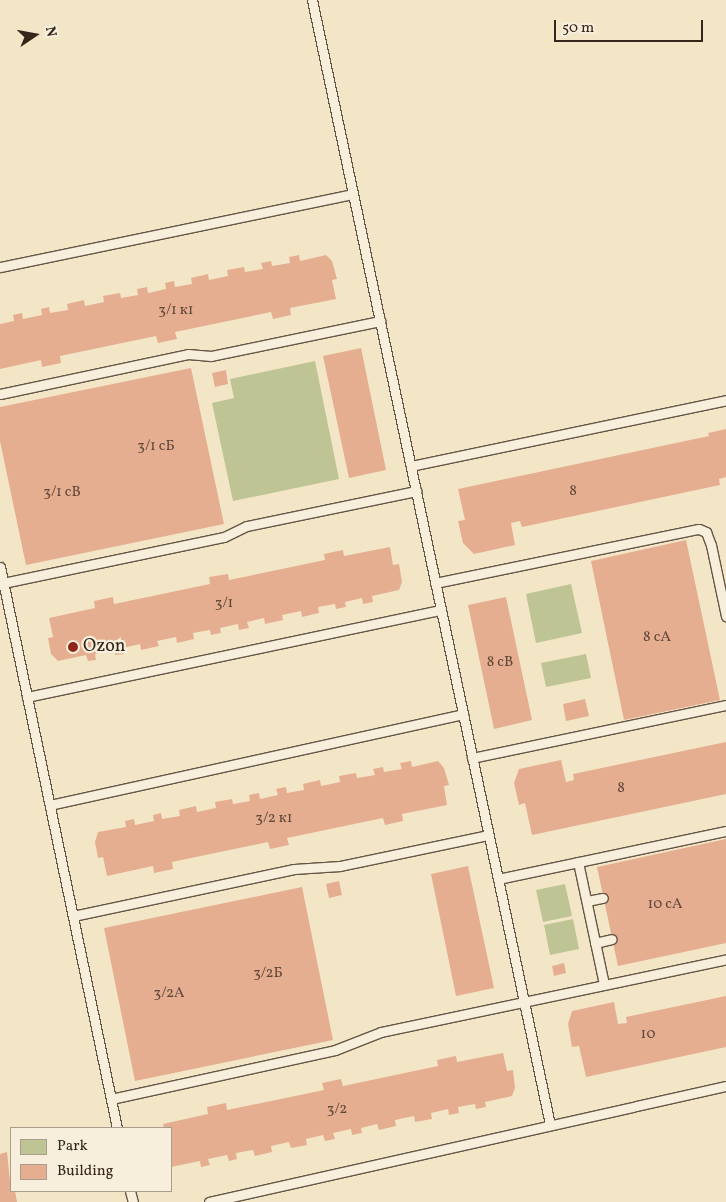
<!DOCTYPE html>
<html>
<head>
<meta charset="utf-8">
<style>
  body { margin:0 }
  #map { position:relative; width:726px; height:1202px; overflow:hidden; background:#f3e6c7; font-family:Vollkorn,serif }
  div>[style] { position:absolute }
  .green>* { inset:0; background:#bec493 }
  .building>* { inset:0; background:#e6ae91 }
  .roads { filter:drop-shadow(1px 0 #645545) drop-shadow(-1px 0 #645545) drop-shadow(0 1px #645545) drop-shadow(0 -1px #645545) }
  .service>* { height:9px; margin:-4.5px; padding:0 4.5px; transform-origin:4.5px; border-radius:4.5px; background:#f7efdb }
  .dots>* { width:14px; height:14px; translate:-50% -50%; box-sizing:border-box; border:2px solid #f7efdb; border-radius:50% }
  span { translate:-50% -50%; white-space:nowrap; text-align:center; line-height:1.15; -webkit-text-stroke:4.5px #f7efdb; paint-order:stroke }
  .number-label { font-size:15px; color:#614738 }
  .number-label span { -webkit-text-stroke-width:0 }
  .poi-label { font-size:18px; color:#35251a }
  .left { translate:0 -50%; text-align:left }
  .legend { position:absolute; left:10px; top:1127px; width:162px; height:65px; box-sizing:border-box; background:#f7efdb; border:1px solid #a99e8e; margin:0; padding:6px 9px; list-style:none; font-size:15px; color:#35251a }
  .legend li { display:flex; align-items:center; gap:10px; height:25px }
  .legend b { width:25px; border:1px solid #a99e8e }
  .north { position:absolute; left:10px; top:10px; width:50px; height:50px; -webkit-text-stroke:4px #f7efdb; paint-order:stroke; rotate:78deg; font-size:14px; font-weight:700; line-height:20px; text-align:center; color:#35251a }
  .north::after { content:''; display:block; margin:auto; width:18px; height:22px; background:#35251a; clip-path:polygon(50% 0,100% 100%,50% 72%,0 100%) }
  .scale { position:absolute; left:554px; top:20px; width:149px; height:22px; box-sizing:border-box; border:2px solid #35251a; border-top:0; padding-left:6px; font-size:15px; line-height:18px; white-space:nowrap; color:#35251a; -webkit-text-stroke:4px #f7efdb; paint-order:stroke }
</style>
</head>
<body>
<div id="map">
  <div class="green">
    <i style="clip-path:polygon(315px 361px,339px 479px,233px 501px,212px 403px,234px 398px,230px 379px)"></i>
    <i style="clip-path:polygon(571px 584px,582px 633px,536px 643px,526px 594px)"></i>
    <i style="clip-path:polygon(586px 654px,591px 678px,546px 687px,541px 663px)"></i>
    <i style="clip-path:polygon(565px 884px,572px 916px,543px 922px,536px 890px)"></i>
    <i style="clip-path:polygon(573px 919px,579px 949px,550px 955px,544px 925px)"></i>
  </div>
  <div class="building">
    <i style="clip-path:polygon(299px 255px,300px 261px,326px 255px,332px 261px,337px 279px,332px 280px,336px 299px,290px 308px,291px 315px,273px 319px,271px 312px,175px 332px,177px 339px,158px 343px,156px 336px,60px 356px,61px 363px,42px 367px,41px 360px,0 369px,0 324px,14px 321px,13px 315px,22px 313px,23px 319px,42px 315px,41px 309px,49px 307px,50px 313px,68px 310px,67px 304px,84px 300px,85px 306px,104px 302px,103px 296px,120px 293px,121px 298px,138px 295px,137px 289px,147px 287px,148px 293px,166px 289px,165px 283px,174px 281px,175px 287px,192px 284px,191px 278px,208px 274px,209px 280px,228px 276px,227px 270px,244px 267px,245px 272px,263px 269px,261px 263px,271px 261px,272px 266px,290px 263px,289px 257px)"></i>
    <i style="clip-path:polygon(361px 348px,386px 470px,349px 478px,323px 356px)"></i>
    <i style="clip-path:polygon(191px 368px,224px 524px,26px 565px,0 441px,0 407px)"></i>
    <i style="clip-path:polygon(226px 370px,228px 384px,215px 387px,212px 373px)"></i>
    <i style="clip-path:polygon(726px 429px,726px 477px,719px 479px,720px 485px,522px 527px,520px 521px,511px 523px,515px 545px,474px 554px,463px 543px,458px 521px,465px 520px,458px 489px,709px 436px,708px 433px)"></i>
    <i style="clip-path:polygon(686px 540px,720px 700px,624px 720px,591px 561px)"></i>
    <i style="clip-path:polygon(390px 547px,393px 565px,399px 564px,402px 582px,399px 590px,372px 596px,373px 602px,363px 604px,362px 598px,345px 602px,346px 607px,336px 609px,335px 604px,318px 607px,319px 613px,302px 617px,301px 611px,282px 615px,283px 620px,265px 624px,264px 618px,247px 622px,249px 628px,239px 630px,238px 624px,220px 628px,221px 633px,211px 635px,210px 630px,193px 633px,194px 639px,177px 643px,176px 637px,157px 641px,159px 646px,141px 650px,140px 644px,123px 648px,124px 654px,115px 655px,114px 650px,95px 654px,96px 660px,88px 661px,86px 655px,58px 661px,51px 654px,48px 638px,53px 637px,49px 618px,95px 608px,94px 601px,113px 597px,114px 604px,210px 584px,209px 577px,228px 574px,229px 580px,325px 560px,324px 554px,343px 550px,344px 556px)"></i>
    <i style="clip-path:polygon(506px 597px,532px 720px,494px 729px,468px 605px)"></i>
    <i style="clip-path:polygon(585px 699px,589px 716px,566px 721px,563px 704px)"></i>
    <i style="clip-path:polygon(726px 742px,726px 794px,532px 835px,525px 803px,519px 805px,514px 783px,519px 769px,561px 760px,566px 782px,574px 780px,573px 774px)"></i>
    <i style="clip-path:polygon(411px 761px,412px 767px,438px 761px,444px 768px,449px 785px,444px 786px,447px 805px,402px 814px,403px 821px,385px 825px,383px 818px,287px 838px,289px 845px,270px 849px,268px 842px,172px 862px,173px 869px,154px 873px,153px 866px,107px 876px,103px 857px,98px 858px,95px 842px,98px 832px,126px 827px,125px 821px,134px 819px,135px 825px,154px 821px,153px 815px,161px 813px,162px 819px,180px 816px,179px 810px,196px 806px,197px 812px,216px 808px,215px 802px,232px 799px,233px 804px,250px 801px,249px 795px,259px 793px,260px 799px,278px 795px,276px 789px,286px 787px,287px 793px,304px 790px,303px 784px,320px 780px,321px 786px,340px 782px,339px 776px,356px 773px,357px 778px,375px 775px,373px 769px,383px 767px,384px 772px,402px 769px,400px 763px)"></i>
    <i style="clip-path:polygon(726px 839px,726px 943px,618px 966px,597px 867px)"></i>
    <i style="clip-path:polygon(468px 866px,494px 988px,456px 996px,431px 874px)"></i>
    <i style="clip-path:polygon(339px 881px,342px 895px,329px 898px,326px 884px)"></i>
    <i style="clip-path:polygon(302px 887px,333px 1040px,135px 1081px,104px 928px)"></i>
    <i style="clip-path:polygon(564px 963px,566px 973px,554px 976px,552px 966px)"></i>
    <i style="clip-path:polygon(726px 996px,726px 1047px,586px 1077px,579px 1046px,572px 1047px,568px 1024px,572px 1011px,614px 1002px,618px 1024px,627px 1023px,626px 1017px)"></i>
    <i style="clip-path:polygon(503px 1053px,507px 1071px,513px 1070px,515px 1088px,512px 1096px,485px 1102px,486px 1107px,476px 1109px,475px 1104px,458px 1107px,459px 1113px,449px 1115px,448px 1109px,431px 1113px,432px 1119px,415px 1122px,414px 1116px,395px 1120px,396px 1126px,379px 1130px,377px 1124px,361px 1128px,362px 1133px,352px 1135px,351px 1129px,333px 1133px,335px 1139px,325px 1141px,323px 1135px,306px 1139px,307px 1145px,291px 1148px,289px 1142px,271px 1146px,272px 1152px,255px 1156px,253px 1150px,236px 1153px,237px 1159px,229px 1161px,227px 1155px,208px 1159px,210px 1165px,201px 1167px,200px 1161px,171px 1167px,171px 1128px,164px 1128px,163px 1124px,208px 1114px,207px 1107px,226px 1103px,227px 1110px,324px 1090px,322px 1083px,341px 1079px,343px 1086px,438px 1066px,437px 1060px,456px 1056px,457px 1062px)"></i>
    <i style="clip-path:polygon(7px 1152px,11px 1191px,15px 1191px,17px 1202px,0 1202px,0 1154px)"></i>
  </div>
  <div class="roads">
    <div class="service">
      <i style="left:312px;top:0;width:1150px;rotate:78.05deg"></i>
      <i style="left:0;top:267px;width:360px;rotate:-11.7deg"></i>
      <i style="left:0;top:394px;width:192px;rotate:-12deg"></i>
      <i style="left:188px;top:354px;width:23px;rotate:5deg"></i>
      <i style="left:211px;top:356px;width:173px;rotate:-11.7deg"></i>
      <i style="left:411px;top:466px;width:322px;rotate:-11.8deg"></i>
      <i style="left:0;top:567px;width:573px;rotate:78.22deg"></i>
      <i style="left:3px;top:583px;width:226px;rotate:-11.8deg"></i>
      <i style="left:224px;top:537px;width:25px;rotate:-26deg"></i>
      <i style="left:247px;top:526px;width:173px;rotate:-11.7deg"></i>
      <i style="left:435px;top:583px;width:269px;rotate:-11.6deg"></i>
      <i style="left:699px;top:529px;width:8px;rotate:23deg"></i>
      <i style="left:706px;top:532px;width:14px;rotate:69deg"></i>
      <i style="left:711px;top:545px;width:73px;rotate:78.1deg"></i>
      <i style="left:27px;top:697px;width:423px;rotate:-11.9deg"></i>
      <i style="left:472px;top:758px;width:259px;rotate:-11.8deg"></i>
      <i style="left:50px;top:805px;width:423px;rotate:-12.4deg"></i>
      <i style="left:578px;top:862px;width:125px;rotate:78deg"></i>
      <i style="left:498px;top:879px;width:233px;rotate:-11.9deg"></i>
      <i style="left:587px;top:901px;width:16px;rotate:-11deg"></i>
      <i style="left:73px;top:916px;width:226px;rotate:-12deg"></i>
      <i style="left:294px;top:869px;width:46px;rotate:-3.7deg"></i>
      <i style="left:340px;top:866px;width:151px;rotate:-11.8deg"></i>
      <i style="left:595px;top:943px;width:17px;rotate:-13deg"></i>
      <i style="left:111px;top:1099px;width:229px;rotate:-12.3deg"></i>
      <i style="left:335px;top:1050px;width:49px;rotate:-21.4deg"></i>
      <i style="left:381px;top:1032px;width:353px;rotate:-11.9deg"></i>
      <i style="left:130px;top:1191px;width:11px;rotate:75deg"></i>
      <i style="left:209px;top:1202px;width:530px;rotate:-12.65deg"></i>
    </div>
  </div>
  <div class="dots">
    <i style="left:73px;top:647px;background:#8f2418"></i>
  </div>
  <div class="number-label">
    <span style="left:176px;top:311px">3/1 к1</span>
    <span style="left:156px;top:447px">3/1 сБ</span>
    <span style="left:573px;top:492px">8</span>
    <span style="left:62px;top:493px">3/1 сВ</span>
    <span style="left:224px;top:604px">3/1</span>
    <span style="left:657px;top:638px">8 сА</span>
    <span style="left:500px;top:663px">8 сВ</span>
    <span style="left:621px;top:789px">8</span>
    <span style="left:274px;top:819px">3/2 к1</span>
    <span style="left:665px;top:905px">10 сА</span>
    <span style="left:268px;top:974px">3/2Б</span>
    <span style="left:169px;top:994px">3/2А</span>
    <span style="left:648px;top:1035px">10</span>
    <span style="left:337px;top:1110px">3/2</span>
  </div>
  <div class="poi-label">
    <span class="left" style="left:83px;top:647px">Ozon</span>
  </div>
  <ul class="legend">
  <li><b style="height:14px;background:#bec493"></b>Park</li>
  <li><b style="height:14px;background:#e6ae91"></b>Building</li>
  </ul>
  <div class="north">N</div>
  <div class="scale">50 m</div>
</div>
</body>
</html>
